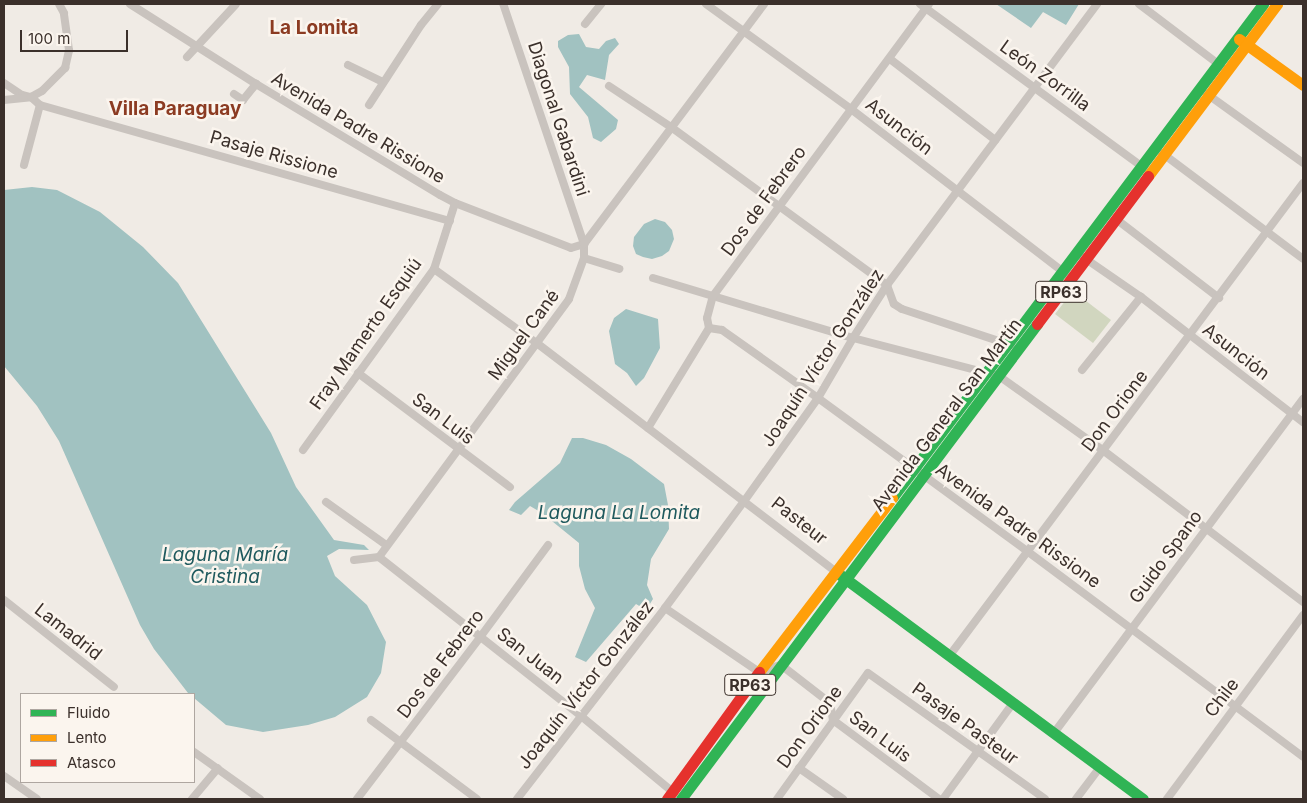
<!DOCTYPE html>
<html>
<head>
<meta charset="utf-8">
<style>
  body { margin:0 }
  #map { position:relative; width:1307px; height:803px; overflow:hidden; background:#f0ebe5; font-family:Inter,sans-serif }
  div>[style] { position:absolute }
  .green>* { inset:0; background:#d1d6bf }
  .water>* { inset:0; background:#a1c2c1 }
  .street>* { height:8px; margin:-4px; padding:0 4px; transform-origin:4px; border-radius:4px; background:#c9c3be }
  .fast>* { height:11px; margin:-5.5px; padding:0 5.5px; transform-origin:5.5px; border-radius:5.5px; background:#30b455 }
  .slow>* { height:11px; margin:-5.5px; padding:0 5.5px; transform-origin:5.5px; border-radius:5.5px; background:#ff9f0a }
  .jam>* { height:11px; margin:-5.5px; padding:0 5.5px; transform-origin:5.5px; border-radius:5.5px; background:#e5322d }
  span { translate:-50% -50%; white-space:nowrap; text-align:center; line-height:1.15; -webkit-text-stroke:5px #fbf5ee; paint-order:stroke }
  .shield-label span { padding:1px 4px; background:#fbf5ee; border:1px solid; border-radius:4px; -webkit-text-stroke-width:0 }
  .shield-label { font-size:16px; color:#3b302b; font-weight:700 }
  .street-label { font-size:18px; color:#3b302b }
  .neighbourhood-label { font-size:19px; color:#8c3b22; font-weight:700 }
  .water-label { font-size:19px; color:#1f5a5e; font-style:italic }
  .frame { position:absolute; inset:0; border:5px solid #3b302b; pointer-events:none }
  .legend { position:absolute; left:20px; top:693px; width:175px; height:90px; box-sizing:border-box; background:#fbf5ee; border:1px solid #aea6a0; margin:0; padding:6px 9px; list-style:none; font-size:15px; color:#3b302b }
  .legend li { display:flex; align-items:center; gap:10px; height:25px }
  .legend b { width:25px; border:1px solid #aea6a0 }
  .scale { position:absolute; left:20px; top:30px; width:108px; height:22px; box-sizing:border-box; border:2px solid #3b302b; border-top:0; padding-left:6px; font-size:15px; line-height:18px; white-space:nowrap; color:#3b302b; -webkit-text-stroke:4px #fbf5ee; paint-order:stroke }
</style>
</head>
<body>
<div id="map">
  <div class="green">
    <i style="clip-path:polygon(1073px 291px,1111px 320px,1093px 343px,1055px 314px)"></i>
  </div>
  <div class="water">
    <i style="clip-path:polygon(996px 4px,1079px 4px,1066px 25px,1043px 12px,1031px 28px)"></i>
    <i style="clip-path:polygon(579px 34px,586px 47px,599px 49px,606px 41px,615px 38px,619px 44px,609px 55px,605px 80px,587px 75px,579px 87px,618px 120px,616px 129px,601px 142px,593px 138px,588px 117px,570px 94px,569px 67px,558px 47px,558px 41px,568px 35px)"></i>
    <i style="clip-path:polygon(32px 187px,57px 190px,100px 212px,143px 247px,178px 283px,271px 433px,296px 487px,334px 540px,364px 545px,369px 550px,339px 549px,327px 556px,335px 576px,367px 605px,386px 642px,381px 673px,367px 697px,335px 717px,308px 725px,263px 732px,226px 725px,194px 698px,194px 694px,188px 693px,154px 649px,140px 625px,59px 441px,37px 406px,4px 366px,4px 190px)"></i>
    <i style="clip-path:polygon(655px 219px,665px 222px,672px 230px,674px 239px,669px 251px,662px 256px,652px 259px,643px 257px,636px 254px,633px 246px,634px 237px,644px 224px)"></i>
    <i style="clip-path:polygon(626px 309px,658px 319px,660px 348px,644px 378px,636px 386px,627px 373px,615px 364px,609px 331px,614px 318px)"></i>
    <i style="clip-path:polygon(572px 438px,583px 438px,606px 445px,631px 459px,664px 484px,668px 505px,669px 529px,651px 559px,647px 585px,653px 599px,646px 610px,636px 604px,586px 662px,575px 657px,595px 608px,585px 589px,579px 566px,579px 543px,542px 513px,530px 506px,521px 515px,509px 510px,515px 502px,560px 463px)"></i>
  </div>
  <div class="street">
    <i style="left:130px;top:4px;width:149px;rotate:32.4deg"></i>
    <i style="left:256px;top:84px;width:215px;rotate:31.1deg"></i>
    <i style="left:440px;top:195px;width:17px;rotate:28deg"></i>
    <i style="left:455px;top:203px;width:124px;rotate:21.2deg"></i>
    <i style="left:571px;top:248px;width:14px;rotate:-17deg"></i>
    <i style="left:584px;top:244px;width:253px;rotate:-108.6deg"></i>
    <i style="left:706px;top:4px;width:179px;rotate:35.9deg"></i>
    <i style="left:851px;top:109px;width:271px;rotate:37.5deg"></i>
    <i style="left:920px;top:4px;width:278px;rotate:36.2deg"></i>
    <i style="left:1139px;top:4px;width:103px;rotate:37.1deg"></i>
    <i style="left:585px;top:24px;width:26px;rotate:-51deg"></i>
    <i style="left:187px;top:57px;width:72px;rotate:-47.2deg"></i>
    <i style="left:890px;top:59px;width:133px;rotate:37.6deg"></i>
    <i style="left:348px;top:65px;width:39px;rotate:26deg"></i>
    <i style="left:4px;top:83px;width:22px;rotate:34deg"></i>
    <i style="left:22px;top:95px;width:9px;rotate:13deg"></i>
    <i style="left:31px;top:97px;width:13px;rotate:-29deg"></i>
    <i style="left:42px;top:91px;width:33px;rotate:-45deg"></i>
    <i style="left:65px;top:68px;width:18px;rotate:-77deg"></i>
    <i style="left:69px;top:50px;width:37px;rotate:-98deg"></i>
    <i style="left:64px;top:13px;width:10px;rotate:-119deg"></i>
    <i style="left:609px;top:86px;width:74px;rotate:33.5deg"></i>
    <i style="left:671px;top:127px;width:268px;rotate:36.2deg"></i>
    <i style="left:887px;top:285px;width:20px;rotate:70deg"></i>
    <i style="left:894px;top:304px;width:9px;rotate:32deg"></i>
    <i style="left:902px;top:309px;width:115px;rotate:18.3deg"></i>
    <i style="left:234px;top:94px;width:11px;rotate:34deg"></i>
    <i style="left:243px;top:100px;width:21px;rotate:-51deg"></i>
    <i style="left:1207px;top:94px;width:118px;rotate:35.7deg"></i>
    <i style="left:4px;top:100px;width:27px;rotate:-6deg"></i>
    <i style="left:31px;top:97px;width:12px;rotate:42deg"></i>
    <i style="left:40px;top:105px;width:426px;rotate:15.8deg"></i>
    <i style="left:369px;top:105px;width:95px;rotate:-57deg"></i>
    <i style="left:421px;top:25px;width:27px;rotate:-51deg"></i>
    <i style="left:1162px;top:153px;width:176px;rotate:36.9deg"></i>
    <i style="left:24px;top:165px;width:62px;rotate:-75.1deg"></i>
    <i style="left:1116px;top:219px;width:130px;rotate:37.5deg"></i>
    <i style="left:1083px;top:257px;width:70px;rotate:34.6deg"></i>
    <i style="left:1141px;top:297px;width:205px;rotate:37.7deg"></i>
    <i style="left:584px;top:258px;width:37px;rotate:17deg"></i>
    <i style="left:434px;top:269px;width:128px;rotate:35.8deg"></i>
    <i style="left:538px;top:344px;width:375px;rotate:37.4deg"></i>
    <i style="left:653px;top:278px;width:209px;rotate:16.7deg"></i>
    <i style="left:853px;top:338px;width:151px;rotate:14.6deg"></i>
    <i style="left:999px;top:376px;width:129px;rotate:35.5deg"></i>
    <i style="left:1104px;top:451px;width:250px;rotate:37.2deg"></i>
    <i style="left:709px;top:328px;width:13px;rotate:9deg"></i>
    <i style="left:722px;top:330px;width:118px;rotate:35.3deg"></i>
    <i style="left:818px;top:398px;width:259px;rotate:36.2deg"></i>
    <i style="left:1027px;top:551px;width:344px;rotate:36.7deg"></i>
    <i style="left:1082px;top:370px;width:94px;rotate:-51.1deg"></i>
    <i style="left:358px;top:373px;width:190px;rotate:36.9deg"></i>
    <i style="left:648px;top:428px;width:117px;rotate:-58.6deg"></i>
    <i style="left:709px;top:328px;width:10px;rotate:-101deg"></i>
    <i style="left:707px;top:318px;width:23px;rotate:-75deg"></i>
    <i style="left:713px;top:296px;width:363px;rotate:-53.5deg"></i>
    <i style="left:303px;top:450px;width:223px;rotate:-54.1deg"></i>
    <i style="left:434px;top:269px;width:69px;rotate:-72.3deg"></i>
    <i style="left:326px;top:502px;width:74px;rotate:35.6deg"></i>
    <i style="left:379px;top:557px;width:320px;rotate:-53.6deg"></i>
    <i style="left:569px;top:299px;width:44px;rotate:-69.9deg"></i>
    <i style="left:584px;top:258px;width:14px;rotate:-90deg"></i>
    <i style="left:584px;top:244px;width:300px;rotate:-53.1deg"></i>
    <i style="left:354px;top:560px;width:25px;rotate:-7deg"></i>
    <i style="left:379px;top:557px;width:257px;rotate:38.2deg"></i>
    <i style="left:581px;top:716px;width:121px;rotate:39.6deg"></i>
    <i style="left:4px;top:600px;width:140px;rotate:38.3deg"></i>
    <i style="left:665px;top:608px;width:114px;rotate:34.2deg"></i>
    <i style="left:759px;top:672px;width:23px;rotate:-18deg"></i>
    <i style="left:781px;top:665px;width:62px;rotate:37.8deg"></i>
    <i style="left:830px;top:703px;width:17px;rotate:80deg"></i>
    <i style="left:833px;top:720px;width:132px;rotate:36.7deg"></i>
    <i style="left:950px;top:655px;width:589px;rotate:-53.21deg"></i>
    <i style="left:371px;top:720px;width:132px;rotate:36.7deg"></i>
    <i style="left:1054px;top:733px;width:417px;rotate:-53.3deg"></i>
    <i style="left:194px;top:752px;width:81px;rotate:35.5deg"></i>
    <i style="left:799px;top:768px;width:54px;rotate:35.2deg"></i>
    <i style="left:4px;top:776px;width:40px;rotate:34.9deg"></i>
    <i style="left:192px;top:799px;width:40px;rotate:-50deg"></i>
    <i style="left:357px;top:799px;width:205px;rotate:-52.7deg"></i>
    <i style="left:481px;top:636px;width:113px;rotate:-53.6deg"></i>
    <i style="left:517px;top:799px;width:242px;rotate:-52.2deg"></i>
    <i style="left:665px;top:608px;width:134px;rotate:-53.5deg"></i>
    <i style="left:745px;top:500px;width:125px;rotate:-54.4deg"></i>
    <i style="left:818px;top:398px;width:69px;rotate:-59.7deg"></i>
    <i style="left:853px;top:338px;width:63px;rotate:-57.3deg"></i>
    <i style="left:887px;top:285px;width:351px;rotate:-53.2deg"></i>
    <i style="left:777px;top:799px;width:155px;rotate:-54.2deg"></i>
    <i style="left:868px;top:673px;width:217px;rotate:35.4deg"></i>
    <i style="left:943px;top:799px;width:119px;rotate:-53.9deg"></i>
    <i style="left:1076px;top:799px;width:39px;rotate:-53deg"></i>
    <i style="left:1167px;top:799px;width:229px;rotate:-53.5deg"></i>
  </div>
  <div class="fast">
    <i style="left:892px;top:498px;width:618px;rotate:-53.09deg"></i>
    <i style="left:839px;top:574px;width:378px;rotate:36.5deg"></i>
    <i style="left:681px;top:799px;width:594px;rotate:-53.15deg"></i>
  </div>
  <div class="slow">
    <i style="left:1239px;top:39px;width:79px;rotate:35.7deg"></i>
    <i style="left:1148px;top:176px;width:215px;rotate:-53.1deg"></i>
    <i style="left:759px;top:672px;width:219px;rotate:-52.6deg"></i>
  </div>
  <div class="jam">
    <i style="left:1037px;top:324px;width:185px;rotate:-53.1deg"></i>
    <i style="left:667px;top:799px;width:157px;rotate:-54.1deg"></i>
  </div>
  <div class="shield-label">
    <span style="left:1061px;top:292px">RP63</span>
    <span style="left:750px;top:685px">RP63</span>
  </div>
  <div class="street-label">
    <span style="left:1045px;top:76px;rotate:36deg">León Zorrilla</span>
    <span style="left:558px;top:119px;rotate:72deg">Diagonal Gabardini</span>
    <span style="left:899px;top:127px;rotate:38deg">Asunción</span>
    <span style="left:358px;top:128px;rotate:31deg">Avenida Padre Rissione</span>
    <span style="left:274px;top:155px;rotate:16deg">Pasaje Rissione</span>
    <span style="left:764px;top:201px;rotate:-54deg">Dos de Febrero</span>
    <span style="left:366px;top:334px;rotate:-55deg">Fray Mamerto Esquiú</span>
    <span style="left:524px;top:335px;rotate:-54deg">Miguel Cané</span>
    <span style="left:1236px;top:352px;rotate:38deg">Asunción</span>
    <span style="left:823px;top:358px;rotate:-57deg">Joaquín Víctor González</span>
    <span style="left:1115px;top:411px;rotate:-53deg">Don Orione</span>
    <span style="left:947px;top:415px;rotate:-53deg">Avenida General San Martín</span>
    <span style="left:443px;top:419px;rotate:37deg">San Luis</span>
    <span style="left:799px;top:521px;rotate:38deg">Pasteur</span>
    <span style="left:1018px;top:526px;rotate:36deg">Avenida Padre Rissione</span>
    <span style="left:1166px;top:557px;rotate:-54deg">Guido Spano</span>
    <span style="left:68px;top:632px;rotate:38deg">Lamadrid</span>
    <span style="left:530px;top:656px;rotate:38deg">San Juan</span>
    <span style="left:441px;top:664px;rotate:-53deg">Dos de Febrero</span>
    <span style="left:586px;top:685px;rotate:-52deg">Joaquín Víctor González</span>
    <span style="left:1222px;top:698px;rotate:-53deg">Chile</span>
    <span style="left:965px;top:724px;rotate:36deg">Pasaje Pasteur</span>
    <span style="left:810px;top:727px;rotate:-54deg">Don Orione</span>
    <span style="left:880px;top:737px;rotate:37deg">San Luis</span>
  </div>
  <div class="neighbourhood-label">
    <span style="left:314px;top:28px">La Lomita</span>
    <span style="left:175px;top:109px">Villa Paraguay</span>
  </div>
  <div class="water-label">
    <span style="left:619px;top:513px">Laguna La Lomita</span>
    <span style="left:225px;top:566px">Laguna María<br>Cristina</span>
  </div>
  <div class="frame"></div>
  <ul class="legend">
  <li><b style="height:6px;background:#30b455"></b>Fluido</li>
  <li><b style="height:6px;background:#ff9f0a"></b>Lento</li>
  <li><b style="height:6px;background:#e5322d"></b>Atasco</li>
  </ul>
  <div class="scale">100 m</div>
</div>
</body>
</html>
